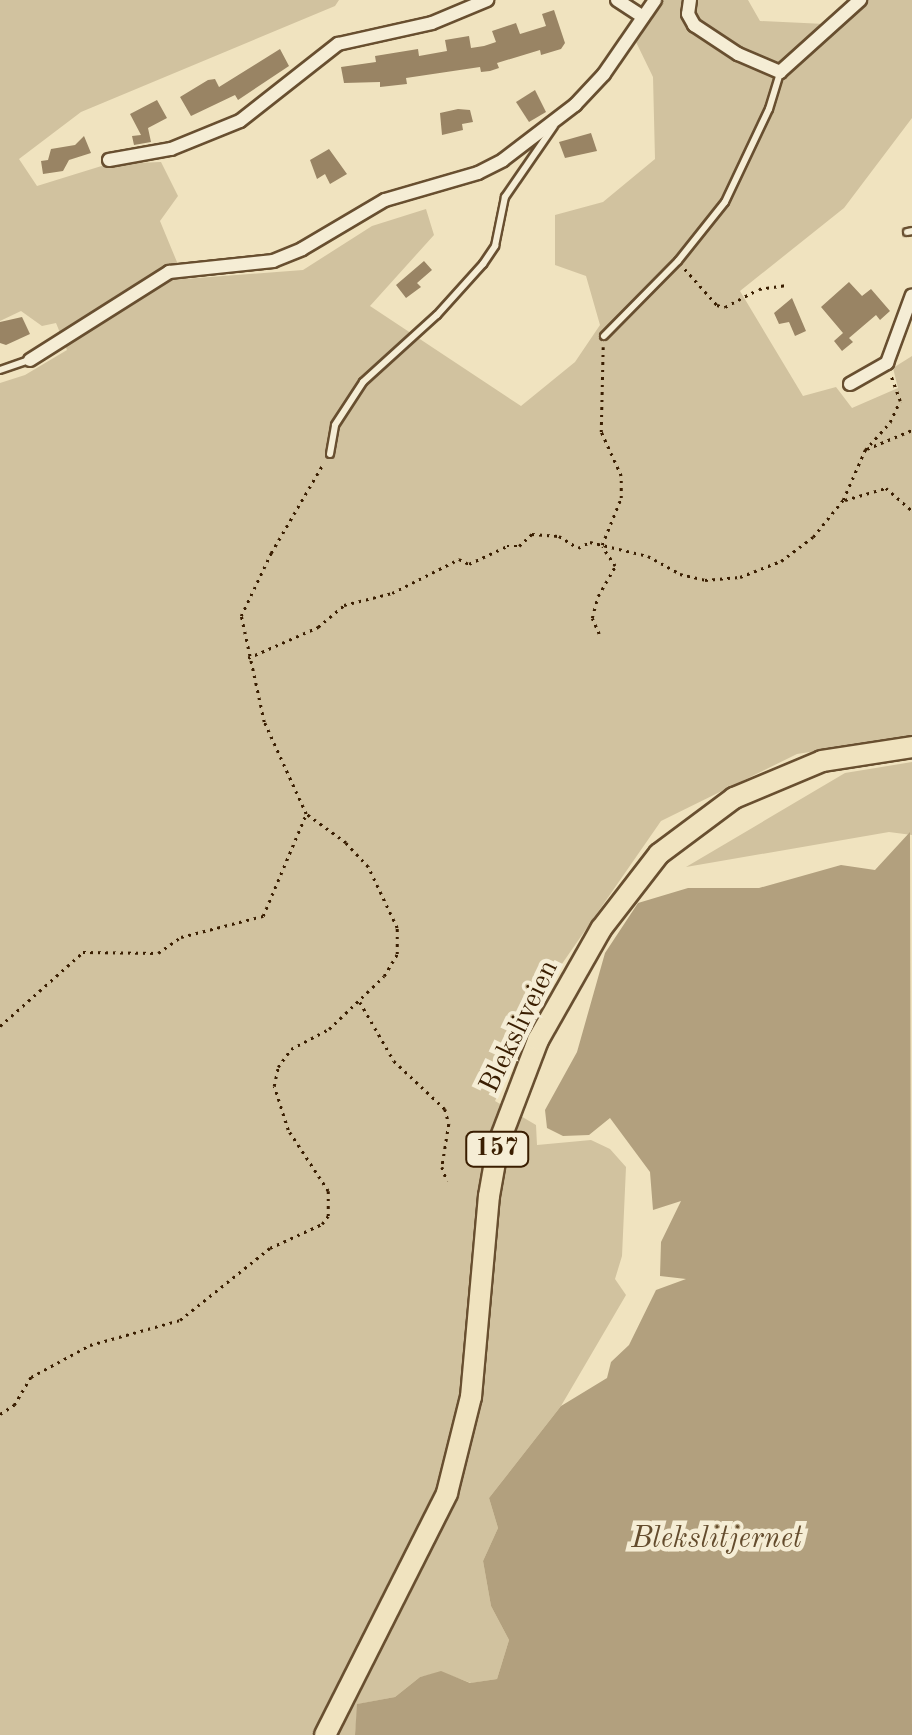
<!DOCTYPE html>
<html>
<head>
<meta charset="utf-8">
<style>
  body { margin:0 }
  #map { position:relative; width:912px; height:1735px; overflow:hidden; background:#f0e3bf; font-family:"Old Standard TT",serif }
  div>[style] { position:absolute }
  .green>* { inset:0; background:#d1c29f }
  .water>* { inset:0; background:#b2a07e }
  .building>* { inset:0; background:#998464 }
  .path>* { height:2.5px; margin-top:-1.25px; transform-origin:0; background:repeating-linear-gradient(90deg,#3a1e01 0 2.5px,transparent 0 7.5px) }
  .roads { filter:drop-shadow(2px 0 #684f30) drop-shadow(-2px 0 #684f30) drop-shadow(0 2px #684f30) drop-shadow(0 -2px #684f30) }
  .service>* { height:6px; margin:-3px; padding:0 3px; transform-origin:3px; border-radius:3px; background:#f5edd5 }
  .minor>* { height:12px; margin:-6px; padding:0 6px; transform-origin:6px; border-radius:6px; background:#f5edd5 }
  .primary>* { height:20px; margin:-10px; padding:0 10px; transform-origin:10px; border-radius:10px; background:#f0e3bf }
  span { translate:-50% -50%; white-space:nowrap; text-align:center; line-height:1.15; -webkit-text-stroke:9px #f5edd5; paint-order:stroke }
  .shield-label span { padding:2px 8px; background:#f5edd5; border:2px solid; border-radius:8px; -webkit-text-stroke-width:0 }
  .shield-label { font-size:25px; color:#3a1e01; font-weight:700 }
  .street-label { font-size:28px; color:#3a1e01 }
  .water-label { font-size:30px; color:#644c2d; font-style:italic }
</style>
</head>
<body>
<div id="map">
  <div class="green">
    <i style="clip-path:polygon(0 0,339px 0,335px 6px,81px 112px,19px 159px,37px 186px,108px 164px,161px 162px,178px 196px,160px 221px,184px 279px,303px 270px,372px 226px,426px 209px,434px 235px,370px 306px,521px 406px,575px 362px,600px 325px,586px 276px,555px 265px,555px 215px,603px 202px,655px 159px,653px 77px,636px 42px,663px 0,748px 0,760px 21px,825px 24px,863px 0,912px 0,912px 118px,844px 208px,740px 291px,803px 396px,836px 387px,852px 408px,898px 388px,893px 368px,912px 356px,912px 736px,797px 754px,661px 821px,548px 984px,495px 1101px,536px 1125px,537px 1145px,591px 1140px,610px 1149px,626px 1167px,622px 1256px,615px 1279px,626px 1295px,561px 1406px,489px 1498px,498px 1528px,483px 1561px,491px 1606px,509px 1640px,497px 1679px,471px 1683px,441px 1672px,420px 1677px,395px 1697px,358px 1704px,355px 1735px,0 1735px,0 383px,25px 375px,67px 350px,56px 323px,42px 326px,21px 311px,0 321px)"></i>
    <i style="clip-path:polygon(912px 762px,912px 835px,889px 832px,686px 867px,845px 773px)"></i>
  </div>
  <div class="water">
    <i style="clip-path:polygon(910px 832px,912px 1735px,355px 1735px,357px 1704px,395px 1697px,420px 1677px,441px 1671px,470px 1683px,497px 1679px,509px 1640px,491px 1606px,483px 1561px,498px 1528px,489px 1498px,561px 1406px,607px 1378px,611px 1362px,629px 1345px,656px 1290px,686px 1279px,660px 1276px,661px 1242px,681px 1201px,653px 1210px,650px 1172px,610px 1118px,589px 1135px,563px 1136px,547px 1128px,545px 1110px,577px 1052px,605px 953px,638px 903px,688px 888px,759px 888px,841px 865px,875px 870px)"></i>
  </div>
  <div class="building">
    <i style="clip-path:polygon(554px 10px,565px 43px,561px 49px,541px 55px,540px 50px,497px 63px,499px 68px,490px 71px,481px 72px,480px 67px,406px 78px,407px 84px,380px 87px,380px 82px,344px 83px,341px 67px,376px 62px,375px 56px,418px 49px,419px 56px,447px 51px,445px 40px,469px 36px,471px 48px,484px 46px,496px 42px,492px 31px,516px 23px,520px 34px,546px 26px,542px 14px)"></i>
    <i style="clip-path:polygon(280px 49px,289px 66px,238px 100px,235px 95px,191px 116px,180px 97px,208px 80px,215px 79px,219px 87px)"></i>
    <i style="clip-path:polygon(535px 90px,546px 112px,529px 122px,516px 102px)"></i>
    <i style="clip-path:polygon(157px 100px,167px 118px,148px 128px,151px 142px,134px 145px,132px 136px,141px 135px,130px 114px)"></i>
    <i style="clip-path:polygon(458px 109px,470px 110px,473px 122px,462px 124px,463px 130px,442px 135px,440px 113px)"></i>
    <i style="clip-path:polygon(591px 133px,597px 151px,565px 158px,559px 142px)"></i>
    <i style="clip-path:polygon(84px 136px,91px 153px,69px 160px,63px 171px,43px 174px,41px 161px,48px 160px,51px 149px,75px 145px)"></i>
    <i style="clip-path:polygon(329px 149px,347px 174px,330px 184px,325px 174px,317px 179px,310px 160px)"></i>
    <i style="clip-path:polygon(424px 261px,432px 270px,417px 283px,421px 287px,406px 298px,396px 285px)"></i>
    <i style="clip-path:polygon(849px 282px,862px 296px,871px 289px,890px 311px,880px 320px,876px 315px,849px 338px,853px 342px,842px 351px,834px 341px,843px 333px,821px 307px)"></i>
    <i style="clip-path:polygon(792px 298px,806px 331px,795px 336px,789px 322px,779px 324px,774px 313px)"></i>
    <i style="clip-path:polygon(22px 317px,30px 334px,6px 345px,0 343px,0 322px)"></i>
  </div>
  <div class="path">
    <i style="left:685px;top:269px;width:48px;rotate:48.4deg"></i>
    <i style="left:717px;top:305px;width:8px;rotate:14deg"></i>
    <i style="left:725px;top:307px;width:38px;rotate:-28deg"></i>
    <i style="left:759px;top:289px;width:28px;rotate:-8deg"></i>
    <i style="left:867px;top:449px;width:49px;rotate:-22.9deg"></i>
    <i style="left:845px;top:500px;width:43px;rotate:-16.3deg"></i>
    <i style="left:886px;top:488px;width:35px;rotate:41deg"></i>
    <i style="left:602px;top:545px;width:51px;rotate:-68deg"></i>
    <i style="left:621px;top:498px;width:22px;rotate:-90deg"></i>
    <i style="left:621px;top:476px;width:48px;rotate:-114.4deg"></i>
    <i style="left:601px;top:432px;width:85px;rotate:-88.7deg"></i>
    <i style="left:599px;top:634px;width:17px;rotate:-114deg"></i>
    <i style="left:592px;top:618px;width:23px;rotate:-75deg"></i>
    <i style="left:598px;top:596px;width:34px;rotate:-60deg"></i>
    <i style="left:615px;top:566px;width:23px;rotate:-124deg"></i>
    <i style="left:248px;top:658px;width:77px;rotate:-23.9deg"></i>
    <i style="left:318px;top:627px;width:34px;rotate:-40deg"></i>
    <i style="left:344px;top:605px;width:49px;rotate:-14deg"></i>
    <i style="left:392px;top:593px;width:75px;rotate:-26.9deg"></i>
    <i style="left:459px;top:559px;width:11px;rotate:27deg"></i>
    <i style="left:469px;top:564px;width:42px;rotate:-25.3deg"></i>
    <i style="left:507px;top:546px;width:12px"></i>
    <i style="left:519px;top:546px;width:18px;rotate:-43deg"></i>
    <i style="left:532px;top:534px;width:27px;rotate:4deg"></i>
    <i style="left:559px;top:536px;width:22px;rotate:32deg"></i>
    <i style="left:578px;top:548px;width:13px;rotate:-27deg"></i>
    <i style="left:590px;top:542px;width:60px;rotate:13.6deg"></i>
    <i style="left:648px;top:556px;width:37px;rotate:29deg"></i>
    <i style="left:680px;top:574px;width:26px;rotate:13deg"></i>
    <i style="left:705px;top:580px;width:35px;rotate:-5deg"></i>
    <i style="left:740px;top:577px;width:44px;rotate:-21.3deg"></i>
    <i style="left:781px;top:561px;width:40px;rotate:-37deg"></i>
    <i style="left:813px;top:537px;width:48px;rotate:-51deg"></i>
    <i style="left:843px;top:500px;width:55px;rotate:-66.3deg"></i>
    <i style="left:865px;top:450px;width:38px;rotate:-48deg"></i>
    <i style="left:890px;top:422px;width:23px;rotate:-65deg"></i>
    <i style="left:900px;top:401px;width:27px;rotate:-110deg"></i>
    <i style="left:360px;top:1002px;width:68px;rotate:60deg"></i>
    <i style="left:394px;top:1061px;width:70px;rotate:43.3deg"></i>
    <i style="left:445px;top:1109px;width:16px;rotate:75deg"></i>
    <i style="left:449px;top:1124px;width:44px;rotate:99.2deg"></i>
    <i style="left:442px;top:1167px;width:15px;rotate:70deg"></i>
    <i style="left:0;top:1026px;width:111px;rotate:-41.7deg"></i>
    <i style="left:83px;top:952px;width:75px;rotate:0.8deg"></i>
    <i style="left:158px;top:953px;width:28px;rotate:-35deg"></i>
    <i style="left:181px;top:937px;width:85px;rotate:-14.4deg"></i>
    <i style="left:263px;top:916px;width:111px;rotate:-67.1deg"></i>
    <i style="left:306px;top:814px;width:101px;rotate:-114.5deg"></i>
    <i style="left:264px;top:722px;width:108px;rotate:-102.2deg"></i>
    <i style="left:241px;top:616px;width:70px;rotate:-64.5deg"></i>
    <i style="left:271px;top:553px;width:103px;rotate:-59.7deg"></i>
    <i style="left:0;top:1414px;width:17px;rotate:-33deg"></i>
    <i style="left:14px;top:1405px;width:33px;rotate:-59deg"></i>
    <i style="left:31px;top:1377px;width:67px;rotate:-28.5deg"></i>
    <i style="left:90px;top:1345px;width:93px;rotate:-15.5deg"></i>
    <i style="left:180px;top:1320px;width:115px;rotate:-38.7deg"></i>
    <i style="left:270px;top:1248px;width:57px;rotate:-24.8deg"></i>
    <i style="left:322px;top:1224px;width:10px;rotate:-53deg"></i>
    <i style="left:328px;top:1216px;width:25px;rotate:-90deg"></i>
    <i style="left:328px;top:1191px;width:73px;rotate:-123.3deg"></i>
    <i style="left:288px;top:1130px;width:46px;rotate:-107.7deg"></i>
    <i style="left:274px;top:1086px;width:19px;rotate:-78deg"></i>
    <i style="left:278px;top:1067px;width:22px;rotate:-54deg"></i>
    <i style="left:291px;top:1049px;width:43px;rotate:-27.8deg"></i>
    <i style="left:329px;top:1029px;width:76px;rotate:-43.9deg"></i>
    <i style="left:384px;top:976px;width:26px;rotate:-59deg"></i>
    <i style="left:397px;top:954px;width:26px;rotate:-90deg"></i>
    <i style="left:397px;top:928px;width:68px;rotate:-115.4deg"></i>
    <i style="left:368px;top:867px;width:33px;rotate:-133deg"></i>
    <i style="left:346px;top:843px;width:49px;rotate:-144.1deg"></i>
  </div>
  <div class="roads">
    <div class="service">
      <i style="left:907px;top:232px;width:5px;rotate:-11deg"></i>
      <i style="left:604px;top:336px;width:105px;rotate:-45.4deg"></i>
      <i style="left:678px;top:261px;width:75px;rotate:-51.5deg"></i>
      <i style="left:725px;top:202px;width:103px;rotate:-64.7deg"></i>
      <i style="left:769px;top:109px;width:38px;rotate:-73deg"></i>
      <i style="left:0;top:370px;width:31px;rotate:-19deg"></i>
      <i style="left:330px;top:454px;width:29px;rotate:-80deg"></i>
      <i style="left:335px;top:425px;width:51px;rotate:-56.9deg"></i>
      <i style="left:363px;top:382px;width:100px;rotate:-42.2deg"></i>
      <i style="left:437px;top:315px;width:69px;rotate:-48deg"></i>
      <i style="left:483px;top:264px;width:22px;rotate:-56deg"></i>
      <i style="left:495px;top:246px;width:50px;rotate:-78.5deg"></i>
      <i style="left:505px;top:197px;width:86px;rotate:-55.4deg"></i>
    </div>
    <div class="minor">
      <i style="left:617px;top:0;width:31px;rotate:33deg"></i>
      <i style="left:690px;top:0;width:14px;rotate:98deg"></i>
      <i style="left:688px;top:14px;width:13px;rotate:61deg"></i>
      <i style="left:694px;top:25px;width:53px;rotate:33.4deg"></i>
      <i style="left:738px;top:54px;width:46px;rotate:23.2deg"></i>
      <i style="left:780px;top:72px;width:108px;rotate:-42deg"></i>
      <i style="left:109px;top:160px;width:63px;rotate:-10.1deg"></i>
      <i style="left:171px;top:149px;width:74px;rotate:-22.1deg"></i>
      <i style="left:240px;top:121px;width:125px;rotate:-38.2deg"></i>
      <i style="left:338px;top:44px;width:96px;rotate:-12.6deg"></i>
      <i style="left:432px;top:23px;width:60px;rotate:-22.7deg"></i>
      <i style="left:30px;top:360px;width:165px;rotate:-32.3deg"></i>
      <i style="left:169px;top:272px;width:105px;rotate:-6deg"></i>
      <i style="left:273px;top:261px;width:31px;rotate:-22deg"></i>
      <i style="left:302px;top:249px;width:96px;rotate:-30.6deg"></i>
      <i style="left:385px;top:200px;width:97px;rotate:-16.2deg"></i>
      <i style="left:478px;top:173px;width:28px;rotate:-27deg"></i>
      <i style="left:503px;top:160px;width:91px;rotate:-37.4deg"></i>
      <i style="left:575px;top:105px;width:42px;rotate:-46.9deg"></i>
      <i style="left:604px;top:74px;width:90px;rotate:-55.4deg"></i>
      <i style="left:850px;top:384px;width:43px;rotate:-29.6deg"></i>
      <i style="left:887px;top:363px;width:72px;rotate:-69.8deg"></i>
    </div>
    <div class="primary">
      <i style="left:325px;top:1735px;width:271px;rotate:-63.2deg"></i>
      <i style="left:447px;top:1493px;width:99px;rotate:-76deg"></i>
      <i style="left:471px;top:1397px;width:202px;rotate:-84.9deg"></i>
      <i style="left:489px;top:1196px;width:52px;rotate:-80deg"></i>
      <i style="left:498px;top:1145px;width:112px;rotate:-69.1deg"></i>
      <i style="left:538px;top:1040px;width:128px;rotate:-60.4deg"></i>
      <i style="left:601px;top:929px;width:95px;rotate:-52.3deg"></i>
      <i style="left:659px;top:854px;width:94px;rotate:-36.7deg"></i>
      <i style="left:734px;top:798px;width:95px;rotate:-22.8deg"></i>
      <i style="left:822px;top:761px;width:91px;rotate:-8.8deg"></i>
    </div>
  </div>
  <div class="shield-label">
    <span style="left:497px;top:1149px">157</span>
  </div>
  <div class="street-label">
    <span style="left:520px;top:1027px;rotate:-64deg">Bleksliveien</span>
  </div>
  <div class="water-label">
    <span style="left:717px;top:1539px">Blekslitjernet</span>
  </div>
</div>
</body>
</html>
